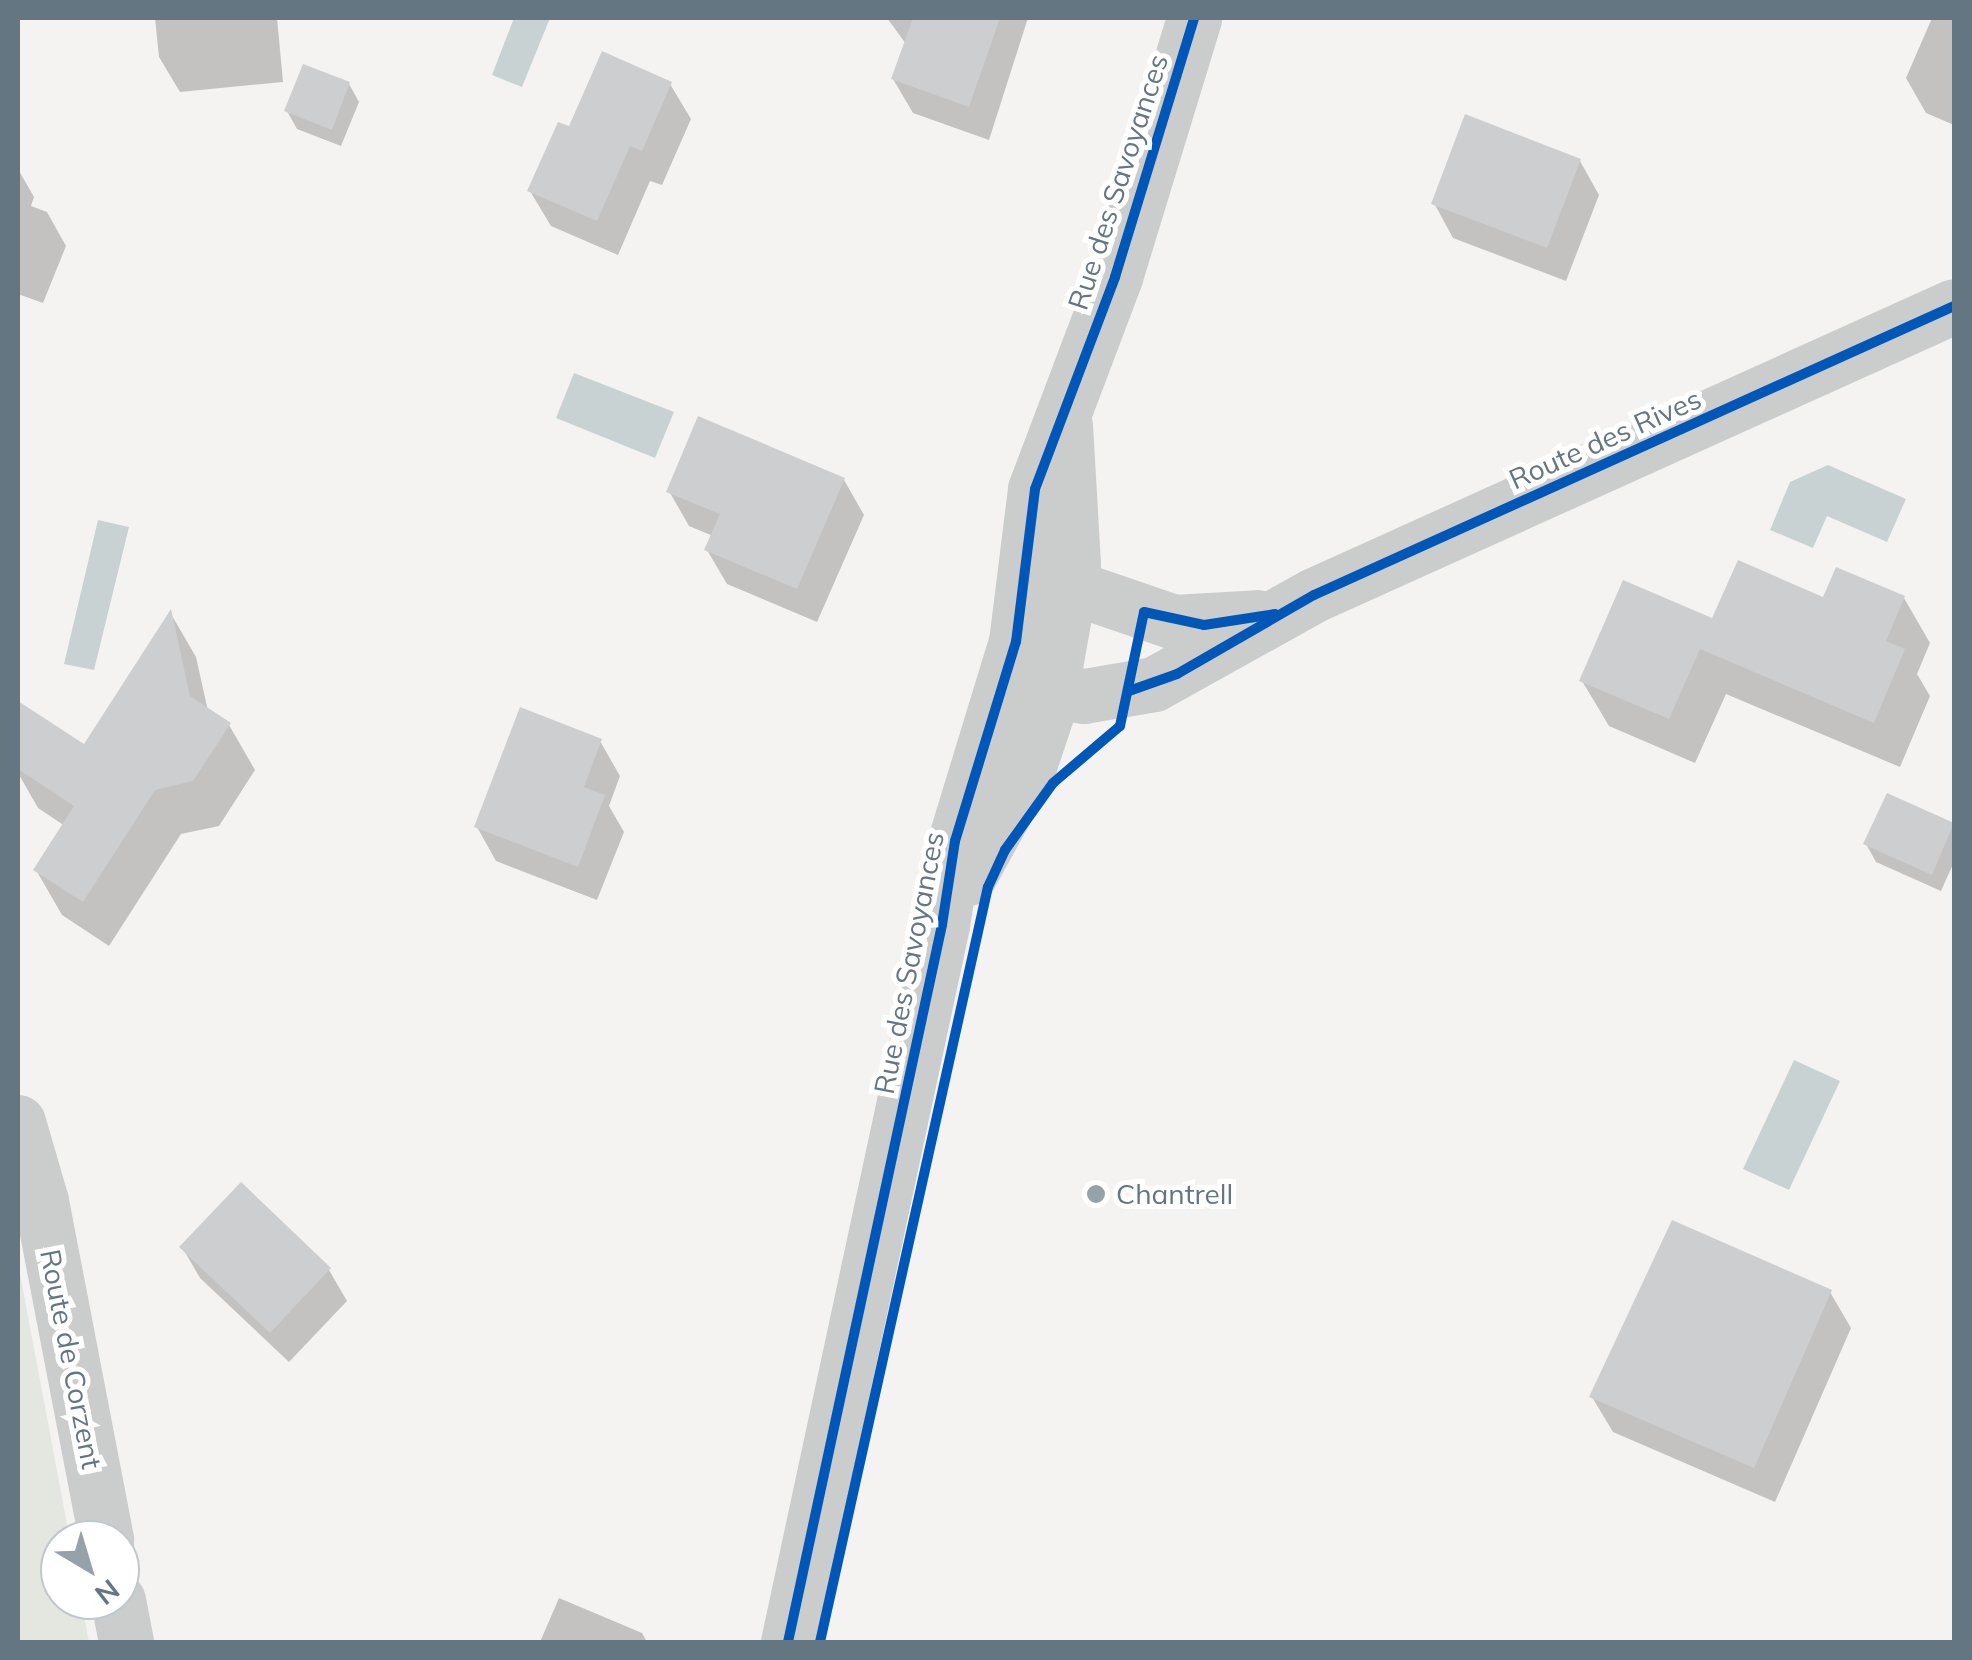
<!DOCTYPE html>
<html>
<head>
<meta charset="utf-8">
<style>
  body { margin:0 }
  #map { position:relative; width:1972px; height:1660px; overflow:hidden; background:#f4f3f2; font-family:Mulish,sans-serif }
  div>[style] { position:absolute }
  .green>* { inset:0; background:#e4e6e0 }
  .water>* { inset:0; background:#c8d2d3 }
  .shadow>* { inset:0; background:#0003 }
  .building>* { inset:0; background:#cdcecf }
  .minor>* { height:55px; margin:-27.5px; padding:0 27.5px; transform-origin:27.5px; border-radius:27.5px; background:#cbcdcd }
  .cycleway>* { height:10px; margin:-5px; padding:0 5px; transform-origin:5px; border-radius:5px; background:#0057b8 }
  .dots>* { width:28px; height:28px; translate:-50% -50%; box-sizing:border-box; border:5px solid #fff; border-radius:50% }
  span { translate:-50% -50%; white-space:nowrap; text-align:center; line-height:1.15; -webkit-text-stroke:10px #fff; paint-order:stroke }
  .street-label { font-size:28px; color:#647682 }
  .poi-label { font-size:28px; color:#647682 }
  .left { translate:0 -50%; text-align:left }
  .frame { position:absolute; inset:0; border:20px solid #647682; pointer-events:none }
  .north { position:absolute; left:40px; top:1520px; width:100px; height:100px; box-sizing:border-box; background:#fff; border:2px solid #c1c8cd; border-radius:50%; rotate:142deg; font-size:28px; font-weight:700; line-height:40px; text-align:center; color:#647682 }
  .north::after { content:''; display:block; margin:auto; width:35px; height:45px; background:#96a2a9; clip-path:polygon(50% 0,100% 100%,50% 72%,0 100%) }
</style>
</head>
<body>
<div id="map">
  <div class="green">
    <i style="clip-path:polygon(18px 1263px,70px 1540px,60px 1540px,60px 1600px,81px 1600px,89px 1642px,18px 1642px)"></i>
  </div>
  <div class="water">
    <i style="clip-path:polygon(514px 18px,550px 18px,522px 87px,492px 75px)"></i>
    <i style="clip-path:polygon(574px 373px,674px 412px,655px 458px,556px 418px)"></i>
    <i style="clip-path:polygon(1828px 465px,1906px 499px,1887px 542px,1827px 516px,1813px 548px,1770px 530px,1790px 482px)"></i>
    <i style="clip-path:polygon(98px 520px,129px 527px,94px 670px,64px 664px)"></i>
    <i style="clip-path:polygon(1794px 1060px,1840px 1081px,1789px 1190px,1743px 1169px)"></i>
  </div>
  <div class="shadow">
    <i style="clip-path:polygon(155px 18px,277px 18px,283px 82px,180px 92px,159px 57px)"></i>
    <i style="clip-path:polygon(887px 18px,1028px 18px,989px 140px,913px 113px,893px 79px,906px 44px)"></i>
    <i style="clip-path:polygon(1932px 18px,1954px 18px,1954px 125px,1926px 113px,1906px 78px)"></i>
    <i style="clip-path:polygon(349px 84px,359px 102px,341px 146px,297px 129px,287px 111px)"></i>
    <i style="clip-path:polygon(670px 84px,691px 119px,662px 185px,650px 181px,618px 255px,551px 226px,530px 191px,570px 129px)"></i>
    <i style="clip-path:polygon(1580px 161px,1599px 195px,1566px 281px,1453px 238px,1434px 203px)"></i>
    <i style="clip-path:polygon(18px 169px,34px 197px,31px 206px,47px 212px,66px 246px,43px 303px,18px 294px)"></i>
    <i style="clip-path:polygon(844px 480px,864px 515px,817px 622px,727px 584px,707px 550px,713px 536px,689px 526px,669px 491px)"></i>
    <i style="clip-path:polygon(1904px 598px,1930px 643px,1917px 674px,1930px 696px,1900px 767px,1726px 694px,1695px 763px,1609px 726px,1582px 681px,1714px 622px,1825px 600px)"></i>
    <i style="clip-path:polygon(171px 614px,196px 657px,208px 711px,229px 725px,255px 770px,219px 826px,181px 834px,109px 946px,62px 915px,36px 870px,65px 826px,38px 808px,18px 773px,18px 736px,24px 708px,85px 747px)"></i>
    <i style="clip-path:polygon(600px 741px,620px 776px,609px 806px,624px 832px,597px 900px,496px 861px,477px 827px)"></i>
    <i style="clip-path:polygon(1888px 796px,1954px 828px,1954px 862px,1941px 891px,1876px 862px,1866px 844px)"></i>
    <i style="clip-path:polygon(182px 1247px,329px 1270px,347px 1301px,289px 1362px,200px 1278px)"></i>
    <i style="clip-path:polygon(1830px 1292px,1851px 1328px,1775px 1502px,1613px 1432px,1592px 1397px)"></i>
    <i style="clip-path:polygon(559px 1598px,642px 1633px,647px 1642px,540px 1642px)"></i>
  </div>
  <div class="building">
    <i style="clip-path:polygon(913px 18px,1000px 18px,969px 107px,891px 79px)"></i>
    <i style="clip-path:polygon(602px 51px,672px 82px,642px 151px,630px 146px,597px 221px,527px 191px,558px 122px,569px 126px)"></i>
    <i style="clip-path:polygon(303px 64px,350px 82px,332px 130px,284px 111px)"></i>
    <i style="clip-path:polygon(1465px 114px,1581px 159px,1547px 248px,1431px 204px)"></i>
    <i style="clip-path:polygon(698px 416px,845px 478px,797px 589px,704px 550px,720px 514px,666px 492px)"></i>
    <i style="clip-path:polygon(1738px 560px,1823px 597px,1836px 567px,1905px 596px,1886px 641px,1905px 649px,1874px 723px,1700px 649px,1669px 719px,1579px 681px,1623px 580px,1712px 618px)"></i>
    <i style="clip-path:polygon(171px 609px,190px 696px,231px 723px,193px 781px,155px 790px,83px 902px,33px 870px,74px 806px,18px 769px,18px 701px,84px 744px)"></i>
    <i style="clip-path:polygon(520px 707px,602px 739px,584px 787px,605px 795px,578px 867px,474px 827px)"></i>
    <i style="clip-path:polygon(1887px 793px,1954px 823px,1932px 875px,1863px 844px)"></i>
    <i style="clip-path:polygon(241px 1182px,331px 1268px,270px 1333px,179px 1247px)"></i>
    <i style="clip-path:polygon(1672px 1220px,1832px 1290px,1754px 1468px,1589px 1397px)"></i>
  </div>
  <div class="minor">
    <i style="left:1037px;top:575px;width:145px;rotate:18.9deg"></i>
    <i style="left:1174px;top:622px;width:83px;rotate:-3.4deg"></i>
    <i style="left:1004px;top:686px;width:81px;rotate:7.1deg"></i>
    <i style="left:1084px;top:696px;width:71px;rotate:-9.7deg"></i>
    <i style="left:1154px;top:684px;width:183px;rotate:-29.1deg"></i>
    <i style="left:1314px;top:595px;width:702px;rotate:-24.3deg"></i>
    <i style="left:968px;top:878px;width:124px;rotate:-61.2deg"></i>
    <i style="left:1028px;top:769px;width:60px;rotate:-71.6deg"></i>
    <i style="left:1047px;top:712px;width:150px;rotate:-80deg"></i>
    <i style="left:1073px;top:564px;width:139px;rotate:-93.3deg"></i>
    <i style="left:18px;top:1122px;width:82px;rotate:73.8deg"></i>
    <i style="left:41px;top:1201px;width:345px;rotate:79.1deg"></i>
    <i style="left:118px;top:1600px;width:43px;rotate:79.2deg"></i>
    <i style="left:788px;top:1642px;width:733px;rotate:-77.88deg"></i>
    <i style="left:942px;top:925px;width:85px;rotate:-81.2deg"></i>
    <i style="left:955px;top:841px;width:208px;rotate:-73deg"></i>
    <i style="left:1016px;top:642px;width:154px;rotate:-82.9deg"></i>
    <i style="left:1035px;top:489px;width:227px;rotate:-69.3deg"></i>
    <i style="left:1115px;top:277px;width:271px;rotate:-73deg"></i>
  </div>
  <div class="cycleway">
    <i style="left:1129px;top:691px;width:51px;rotate:-19.5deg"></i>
    <i style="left:1177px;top:674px;width:158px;rotate:-30deg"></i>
    <i style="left:1314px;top:595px;width:702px;rotate:-24.3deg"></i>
    <i style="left:788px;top:1642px;width:733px;rotate:-77.88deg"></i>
    <i style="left:942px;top:925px;width:85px;rotate:-81.2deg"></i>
    <i style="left:955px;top:841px;width:208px;rotate:-73deg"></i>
    <i style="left:1016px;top:642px;width:154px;rotate:-82.9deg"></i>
    <i style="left:1035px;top:489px;width:227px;rotate:-69.3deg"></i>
    <i style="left:1115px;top:277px;width:271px;rotate:-73deg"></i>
    <i style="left:820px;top:1642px;width:773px;rotate:-77.46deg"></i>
    <i style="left:988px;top:887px;width:41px;rotate:-65.3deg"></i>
    <i style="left:1005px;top:850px;width:82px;rotate:-54.4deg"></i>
    <i style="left:1053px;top:783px;width:88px;rotate:-40.4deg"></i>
    <i style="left:1120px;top:726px;width:116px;rotate:-78.1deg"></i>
    <i style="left:1144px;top:612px;width:61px;rotate:12.2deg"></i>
    <i style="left:1204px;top:625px;width:72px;rotate:-8.8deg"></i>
  </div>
  <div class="dots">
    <i style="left:1096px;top:1194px;background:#96a2a9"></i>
  </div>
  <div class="street-label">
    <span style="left:1118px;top:182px;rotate:-72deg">Rue des Savoyances</span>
    <span style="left:1605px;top:439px;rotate:-24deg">Route des Rives</span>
    <span style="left:909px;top:963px;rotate:-79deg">Rue des Savoyances</span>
    <span style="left:71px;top:1359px;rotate:79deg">Route de Corzent</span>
  </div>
  <div class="poi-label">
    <span class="left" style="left:1116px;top:1194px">Chantrell</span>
  </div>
  <div class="frame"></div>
  <div class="north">N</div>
</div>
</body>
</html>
